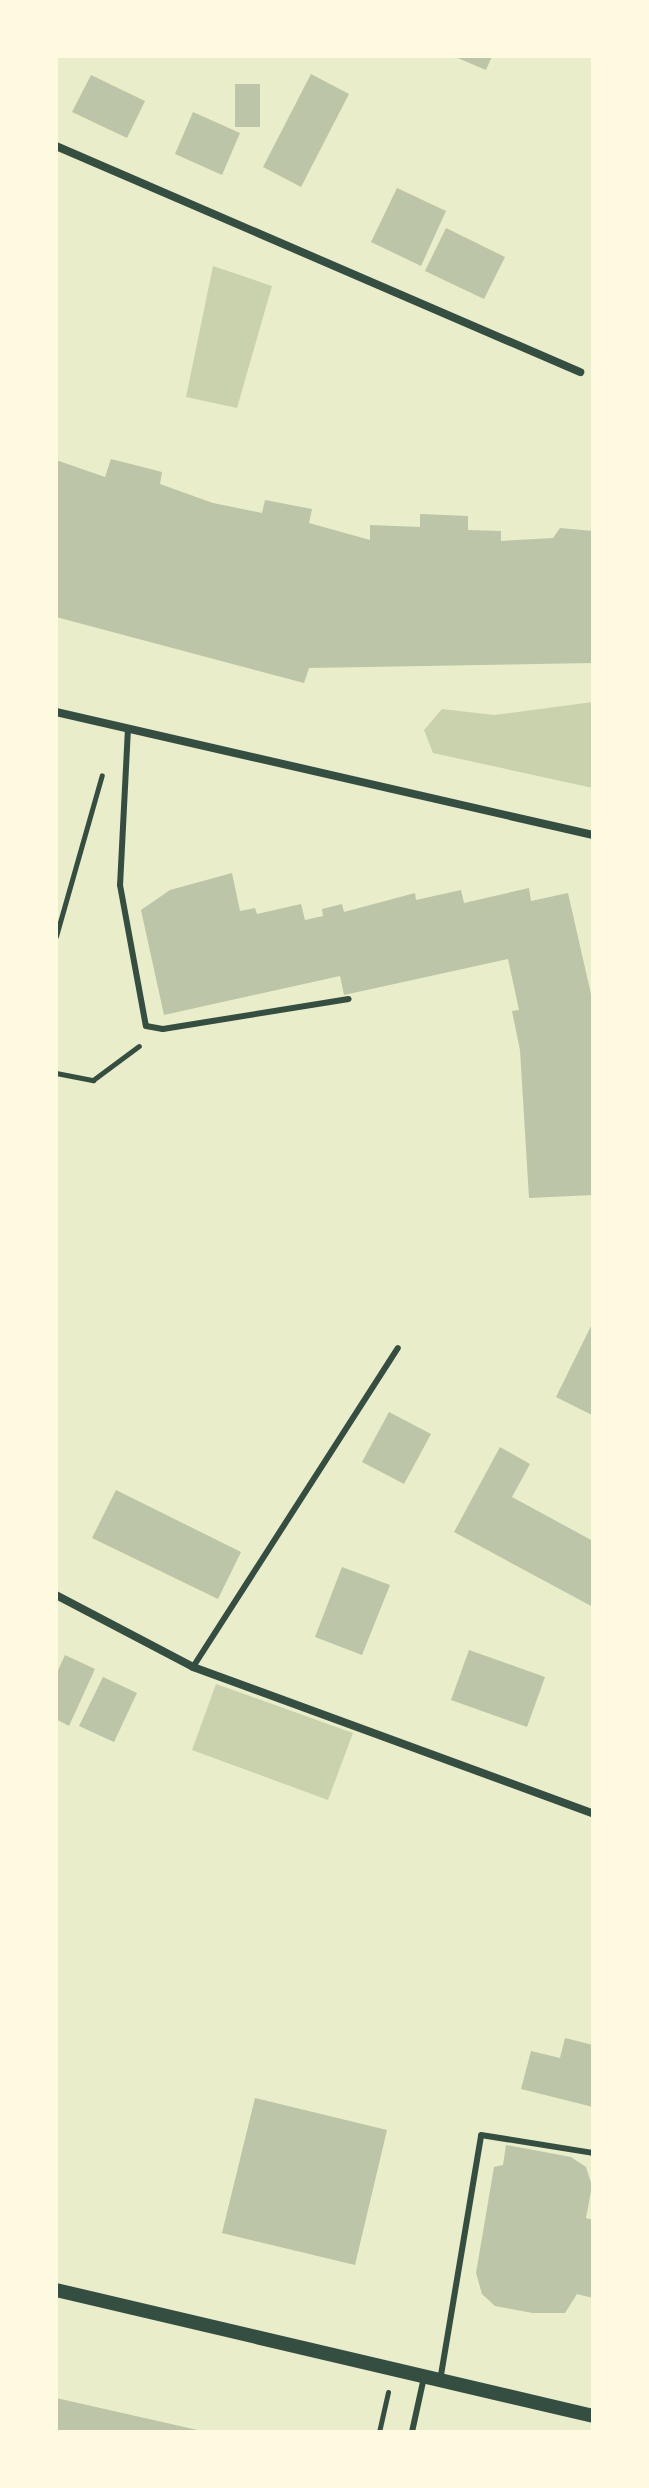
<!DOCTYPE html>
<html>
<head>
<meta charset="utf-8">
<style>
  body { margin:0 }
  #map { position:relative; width:649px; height:2488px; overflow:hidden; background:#e9edc9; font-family:"Roboto Condensed",sans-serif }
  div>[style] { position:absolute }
  .green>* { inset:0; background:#cad2ad }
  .building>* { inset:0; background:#bcc5a7 }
  .path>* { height:5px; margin:-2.5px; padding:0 2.5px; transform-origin:2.5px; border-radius:2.5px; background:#344e41 }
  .service>* { height:6px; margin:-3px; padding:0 3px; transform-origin:3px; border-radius:3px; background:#344e41 }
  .minor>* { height:8px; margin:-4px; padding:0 4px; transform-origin:4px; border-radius:4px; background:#344e41 }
  .tertiary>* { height:14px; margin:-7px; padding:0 7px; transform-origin:7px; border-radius:7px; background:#344e41 }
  span { translate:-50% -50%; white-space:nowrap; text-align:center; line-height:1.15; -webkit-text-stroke:7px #fefae0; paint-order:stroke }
  .frame { position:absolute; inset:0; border:58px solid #fefae0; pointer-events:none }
</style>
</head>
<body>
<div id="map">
  <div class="green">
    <i style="clip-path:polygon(213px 266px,272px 286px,237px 408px,186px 397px)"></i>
    <i style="clip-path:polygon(593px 702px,593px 788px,433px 753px,424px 730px,442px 709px,494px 715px)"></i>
    <i style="clip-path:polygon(216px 1684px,353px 1733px,328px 1800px,192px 1750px)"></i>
  </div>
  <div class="building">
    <i style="clip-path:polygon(453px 56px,492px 56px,486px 70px)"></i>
    <i style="clip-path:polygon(311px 74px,349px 94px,301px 187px,263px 167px)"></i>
    <i style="clip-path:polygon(91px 75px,145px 101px,127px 138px,72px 112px)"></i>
    <i style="clip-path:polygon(235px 84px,260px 84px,260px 127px,235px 127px)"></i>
    <i style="clip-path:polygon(193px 112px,240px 133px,222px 175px,175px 154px)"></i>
    <i style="clip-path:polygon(397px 188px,446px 211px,421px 266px,371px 242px)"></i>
    <i style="clip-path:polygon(446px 228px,505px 257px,484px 299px,425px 271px)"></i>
    <i style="clip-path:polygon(111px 459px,162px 472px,160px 484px,213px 503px,262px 513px,265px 500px,312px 509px,309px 523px,370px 540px,370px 525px,420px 527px,420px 514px,468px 516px,468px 530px,501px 531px,501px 541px,553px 538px,560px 528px,593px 531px,593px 663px,309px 668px,304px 683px,56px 617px,56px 460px,105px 477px)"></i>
    <i style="clip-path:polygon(232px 873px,240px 911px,255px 908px,257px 914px,301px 904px,305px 920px,323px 916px,322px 909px,342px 904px,344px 912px,415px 893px,416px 900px,461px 890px,464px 903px,529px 888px,531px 901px,568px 893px,593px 1003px,593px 1195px,529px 1198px,520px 1050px,512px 1011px,519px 1010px,508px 959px,344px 995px,340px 976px,164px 1015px,141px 910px,170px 890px)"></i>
    <i style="clip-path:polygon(593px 1322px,593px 1413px,592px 1415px,556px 1397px)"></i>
    <i style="clip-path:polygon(389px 1412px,431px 1434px,404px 1484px,362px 1462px)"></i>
    <i style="clip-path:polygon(500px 1447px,530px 1464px,512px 1497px,593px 1541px,593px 1607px,454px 1532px)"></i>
    <i style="clip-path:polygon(116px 1490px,241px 1552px,218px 1599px,92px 1538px)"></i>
    <i style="clip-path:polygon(342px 1567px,390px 1585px,362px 1655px,315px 1637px)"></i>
    <i style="clip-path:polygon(469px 1650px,545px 1677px,527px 1727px,451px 1700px)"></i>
    <i style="clip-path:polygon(65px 1655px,95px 1669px,69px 1726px,56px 1719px,56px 1675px)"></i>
    <i style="clip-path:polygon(103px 1677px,137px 1693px,114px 1742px,79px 1726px)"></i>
    <i style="clip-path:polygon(565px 2038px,593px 2045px,593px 2107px,521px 2089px,531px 2051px,560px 2058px)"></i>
    <i style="clip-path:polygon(255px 2098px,387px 2130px,355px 2265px,222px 2233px)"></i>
    <i style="clip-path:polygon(506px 2145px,571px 2157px,586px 2167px,592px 2186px,586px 2218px,593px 2220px,593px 2298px,577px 2294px,565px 2313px,533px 2313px,495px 2306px,482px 2294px,476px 2273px,494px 2167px,503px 2165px)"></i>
    <i style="clip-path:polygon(56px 2398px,202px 2431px,201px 2432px,56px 2432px)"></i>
  </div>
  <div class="path">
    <i style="left:56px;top:936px;width:167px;rotate:-74.1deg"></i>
    <i style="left:56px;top:1073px;width:38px;rotate:11deg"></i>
    <i style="left:93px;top:1080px;width:57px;rotate:-36.5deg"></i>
    <i style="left:379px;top:2432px;width:41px;rotate:-77.3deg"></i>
  </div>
  <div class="service">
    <i style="left:128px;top:728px;width:157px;rotate:92.9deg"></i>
    <i style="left:120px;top:885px;width:143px;rotate:79.6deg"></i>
    <i style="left:146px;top:1026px;width:17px;rotate:10deg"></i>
    <i style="left:163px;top:1029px;width:188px;rotate:-9.2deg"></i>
    <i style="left:193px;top:1667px;width:379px;rotate:-57.3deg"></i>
    <i style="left:440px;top:2381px;width:249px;rotate:-80.5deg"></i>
    <i style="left:481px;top:2135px;width:113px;rotate:9.1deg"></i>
    <i style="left:412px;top:2432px;width:56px;rotate:-77.7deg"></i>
  </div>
  <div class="minor">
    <i style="left:56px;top:146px;width:571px;rotate:23.33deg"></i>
    <i style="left:56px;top:712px;width:551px;rotate:12.9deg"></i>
    <i style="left:56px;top:1595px;width:155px;rotate:27.7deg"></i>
    <i style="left:193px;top:1667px;width:426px;rotate:20.1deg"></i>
  </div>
  <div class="tertiary">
    <i style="left:56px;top:2290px;width:552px;rotate:13.2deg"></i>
  </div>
  <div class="frame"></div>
</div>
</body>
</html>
